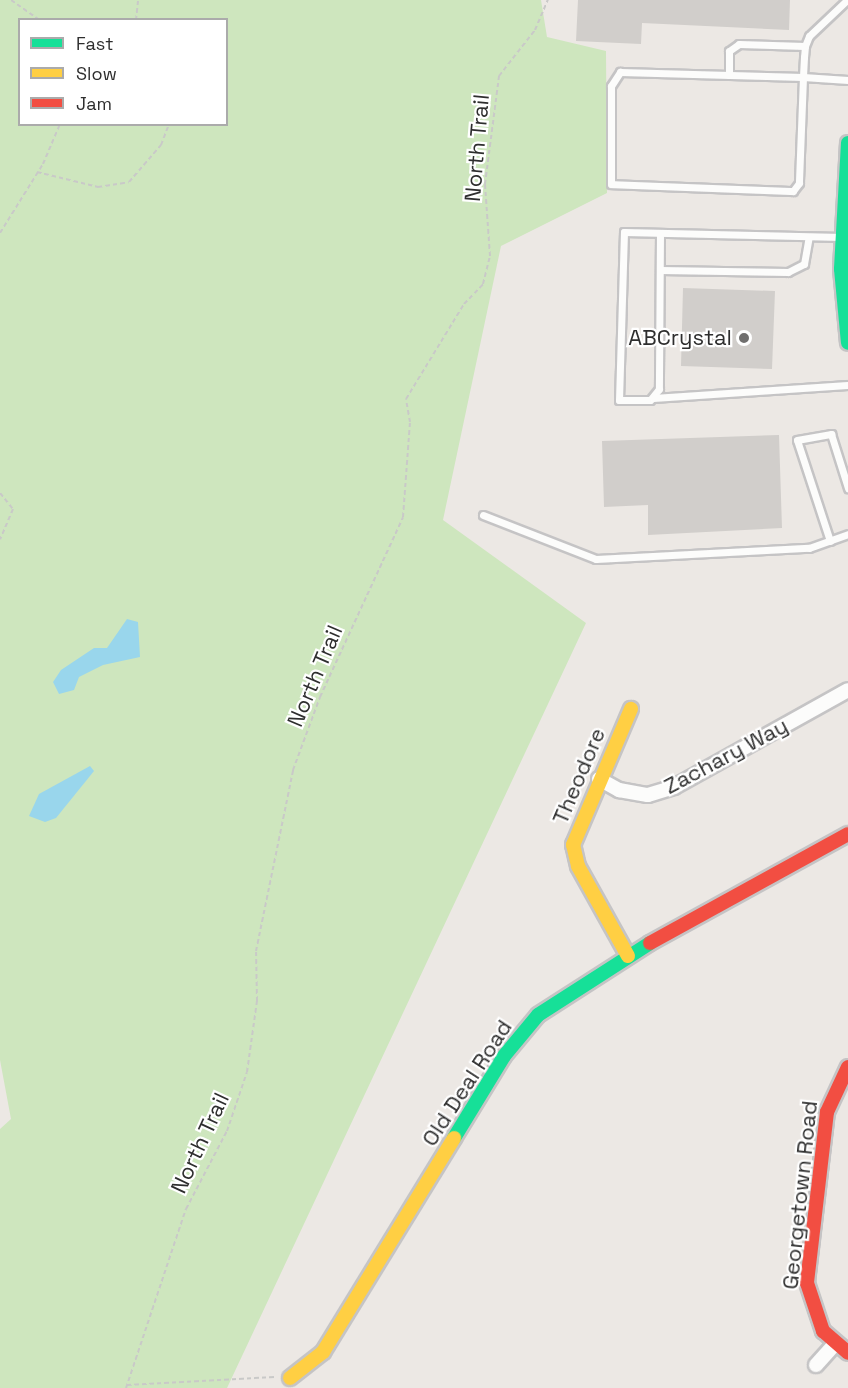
<!DOCTYPE html>
<html>
<head>
<meta charset="utf-8">
<style>
  body { margin:0 }
  #map { position:relative; width:848px; height:1388px; overflow:hidden; background:#ece8e4; font-family:"Space Grotesk",sans-serif }
  div>[style] { position:absolute }
  .green>* { inset:0; background:#cee6be }
  .water>* { inset:0; background:#99d6ec }
  .building>* { inset:0; background:#d1cecb }
  .path>* { height:2px; margin-top:-1px; transform-origin:0; background:repeating-linear-gradient(90deg,#c9c9c8 0 4.5px,transparent 0 7.5px) }
  .roads { filter:drop-shadow(2px 0 #c5c4c5) drop-shadow(-2px 0 #c5c4c5) drop-shadow(0 2px #c5c4c5) drop-shadow(0 -2px #c5c4c5) }
  .lane>* { height:7px; margin:-3.5px; padding:0 3.5px; transform-origin:3.5px; border-radius:3.5px; background:#fcfcfb }
  .street>* { height:14px; margin:-7px; padding:0 7px; transform-origin:7px; border-radius:7px; background:#fcfcfb }
  .fast>* { height:14px; margin:-7px; padding:0 7px; transform-origin:7px; border-radius:7px; background:#16e098 }
  .slow>* { height:14px; margin:-7px; padding:0 7px; transform-origin:7px; border-radius:7px; background:#ffcf43 }
  .jam>* { height:14px; margin:-7px; padding:0 7px; transform-origin:7px; border-radius:7px; background:#f24e42 }
  .dots>* { width:16px; height:16px; translate:-50% -50%; box-sizing:border-box; border:3px solid #fff; border-radius:50% }
  span { translate:-50% -50%; white-space:nowrap; text-align:center; line-height:1.15; -webkit-text-stroke:4.5px #fff; paint-order:stroke }
  .street-label { font-size:22px; color:#2e2e2e }
  .poi-label { font-size:22px; color:#2e2e2e }
  .right { translate:-100% -50%; text-align:right }
  .legend { position:absolute; left:18px; top:18px; width:210px; height:108px; box-sizing:border-box; background:#fff; border:2px solid #ababab; margin:0; padding:8px 10px; list-style:none; font-size:18px; color:#2e2e2e }
  .legend li { display:flex; align-items:center; gap:12px; height:30px }
  .legend b { width:30px; border:2px solid #ababab }
</style>
</head>
<body>
<div id="map">
  <div class="green">
    <i style="clip-path:polygon(evenodd,0 0,541px 0,547px 37px,606px 51px,607px 193px,501px 246px,443px 520px,586px 623px,227px 1388px,0 1388px,0 1129px,11px 1119px,0 1060px,0 0,20px 20px,226px 20px,226px 124px,20px 124px,20px 20px)"></i>
  </div>
  <div class="water">
    <i style="clip-path:polygon(127px 619px,138px 622px,140px 657px,103px 665px,79px 677px,74px 690px,59px 694px,53px 682px,61px 670px,94px 648px,107px 648px)"></i>
    <i style="clip-path:polygon(90px 766px,94px 771px,56px 818px,45px 822px,29px 816px,39px 794px)"></i>
  </div>
  <div class="building">
    <i style="clip-path:polygon(578px 0,790px 0,789px 30px,642px 23px,641px 44px,576px 41px)"></i>
    <i style="clip-path:polygon(683px 288px,775px 291px,772px 369px,681px 366px)"></i>
    <i style="clip-path:polygon(779px 435px,782px 528px,648px 535px,648px 505px,604px 507px,602px 441px)"></i>
  </div>
  <div class="path">
    <i style="left:11px;top:0;width:35px;rotate:35deg"></i>
    <i style="left:136px;top:20px;width:20px;rotate:-84deg"></i>
    <i style="left:37px;top:172px;width:63px;rotate:13.8deg"></i>
    <i style="left:98px;top:187px;width:31px;rotate:-9deg"></i>
    <i style="left:129px;top:182px;width:49px;rotate:-49.1deg"></i>
    <i style="left:161px;top:145px;width:22px;rotate:-69deg"></i>
    <i style="left:0;top:233px;width:81px;rotate:-58.1deg"></i>
    <i style="left:43px;top:164px;width:43px;rotate:-67deg"></i>
    <i style="left:0;top:493px;width:21px;rotate:51deg"></i>
    <i style="left:13px;top:509px;width:33px;rotate:113deg"></i>
    <i style="left:127px;top:1385px;width:148px;rotate:-3.1deg"></i>
    <i style="left:126px;top:1388px;width:189px;rotate:-71.5deg"></i>
    <i style="left:186px;top:1209px;width:88px;rotate:-62.3deg"></i>
    <i style="left:227px;top:1131px;width:62px;rotate:-71.3deg"></i>
    <i style="left:247px;top:1072px;width:72px;rotate:-82deg"></i>
    <i style="left:257px;top:1001px;width:50px;rotate:-91.1deg"></i>
    <i style="left:256px;top:951px;width:185px;rotate:-78.4deg"></i>
    <i style="left:293px;top:770px;width:78px;rotate:-69.7deg"></i>
    <i style="left:320px;top:697px;width:198px;rotate:-65.2deg"></i>
    <i style="left:403px;top:517px;width:95px;rotate:-85.8deg"></i>
    <i style="left:410px;top:422px;width:23px;rotate:-100deg"></i>
    <i style="left:406px;top:399px;width:111px;rotate:-58.6deg"></i>
    <i style="left:464px;top:304px;width:28px;rotate:-46deg"></i>
    <i style="left:483px;top:284px;width:29px;rotate:-76deg"></i>
    <i style="left:490px;top:256px;width:72px;rotate:-94deg"></i>
    <i style="left:485px;top:184px;width:109px;rotate:-82.6deg"></i>
    <i style="left:499px;top:76px;width:58px;rotate:-52deg"></i>
    <i style="left:535px;top:30px;width:33px;rotate:-67deg"></i>
  </div>
  <div class="roads">
    <div class="lane">
      <i style="left:847px;top:0;width:52px;rotate:136.5deg"></i>
      <i style="left:809px;top:36px;width:11px;rotate:112deg"></i>
      <i style="left:805px;top:46px;width:11px;rotate:95deg"></i>
      <i style="left:804px;top:57px;width:20px;rotate:93deg"></i>
      <i style="left:803px;top:77px;width:106px;rotate:92.2deg"></i>
      <i style="left:799px;top:183px;width:10px;rotate:127deg"></i>
      <i style="left:793px;top:191px;width:182px;rotate:-177.8deg"></i>
      <i style="left:611px;top:184px;width:98px;rotate:-90deg"></i>
      <i style="left:611px;top:86px;width:17px;rotate:-57deg"></i>
      <i style="left:620px;top:72px;width:183px;rotate:1.6deg"></i>
      <i style="left:803px;top:77px;width:45px;rotate:3.8deg"></i>
      <i style="left:729px;top:75px;width:24px;rotate:-90deg"></i>
      <i style="left:729px;top:51px;width:12px;rotate:-35deg"></i>
      <i style="left:739px;top:44px;width:66px;rotate:1.7deg"></i>
      <i style="left:660px;top:233px;width:156px;rotate:90.4deg"></i>
      <i style="left:659px;top:389px;width:14px;rotate:129deg"></i>
      <i style="left:650px;top:400px;width:31px;rotate:180deg"></i>
      <i style="left:619px;top:400px;width:168px;rotate:-88.3deg"></i>
      <i style="left:624px;top:232px;width:218px;rotate:1.3deg"></i>
      <i style="left:660px;top:270px;width:128px;rotate:0.9deg"></i>
      <i style="left:788px;top:272px;width:18px;rotate:-27deg"></i>
      <i style="left:804px;top:264px;width:27px;rotate:-80deg"></i>
      <i style="left:653px;top:398px;width:195px;rotate:-3.8deg"></i>
      <i style="left:483px;top:515px;width:121px;rotate:21.3deg"></i>
      <i style="left:596px;top:559px;width:213px;rotate:-3deg"></i>
      <i style="left:809px;top:548px;width:41px;rotate:-19.7deg"></i>
      <i style="left:830px;top:541px;width:106px;rotate:-108.1deg"></i>
      <i style="left:797px;top:440px;width:35px;rotate:-10deg"></i>
      <i style="left:831px;top:434px;width:57px;rotate:72.5deg"></i>
    </div>
    <div class="street">
      <i style="left:599px;top:779px;width:23px;rotate:29deg"></i>
      <i style="left:619px;top:790px;width:29px;rotate:10deg"></i>
      <i style="left:648px;top:795px;width:27px;rotate:-17deg"></i>
      <i style="left:674px;top:787px;width:199px;rotate:-29.1deg"></i>
      <i style="left:816px;top:1365px;width:28px;rotate:-48deg"></i>
    </div>
    <div class="fast">
      <i style="left:848px;top:143px;width:126px;rotate:93.2deg"></i>
      <i style="left:841px;top:269px;width:74px;rotate:84.6deg"></i>
      <i style="left:454px;top:1138px;width:96px;rotate:-58.6deg"></i>
      <i style="left:504px;top:1056px;width:53px;rotate:-50.3deg"></i>
      <i style="left:538px;top:1015px;width:133px;rotate:-32.7deg"></i>
    </div>
    <div class="slow">
      <i style="left:628px;top:956px;width:103px;rotate:-119.1deg"></i>
      <i style="left:578px;top:866px;width:22px;rotate:-103deg"></i>
      <i style="left:573px;top:845px;width:148px;rotate:-66.9deg"></i>
      <i style="left:290px;top:1378px;width:42px;rotate:-38.2deg"></i>
      <i style="left:323px;top:1352px;width:251px;rotate:-58.5deg"></i>
    </div>
    <div class="jam">
      <i style="left:650px;top:943px;width:226px;rotate:-28.8deg"></i>
      <i style="left:848px;top:1067px;width:50px;rotate:115deg"></i>
      <i style="left:827px;top:1112px;width:172px;rotate:96.7deg"></i>
      <i style="left:807px;top:1283px;width:51px;rotate:71.6deg"></i>
      <i style="left:823px;top:1331px;width:33px;rotate:41deg"></i>
    </div>
  </div>
  <div class="dots">
    <i style="left:744px;top:338px;background:#706f6e"></i>
  </div>
  <div class="street-label">
    <span style="left:477px;top:148px;rotate:-85deg">North Trail</span>
    <span style="left:315px;top:676px;rotate:-67deg">North Trail</span>
    <span style="left:726px;top:756px;rotate:-28deg">Zachary Way</span>
    <span style="left:579px;top:776px;rotate:-67deg">Theodore</span>
    <span style="left:467px;top:1083px;rotate:-57deg">Old Deal Road</span>
    <span style="left:200px;top:1143px;rotate:-65deg">North Trail</span>
    <span style="left:800px;top:1195px;rotate:-84deg">Georgetown Road</span>
  </div>
  <div class="poi-label">
    <span class="right" style="left:732px;top:338px">ABCrystal</span>
  </div>
  <ul class="legend">
  <li><b style="height:8px;background:#16e098"></b>Fast</li>
  <li><b style="height:8px;background:#ffcf43"></b>Slow</li>
  <li><b style="height:8px;background:#f24e42"></b>Jam</li>
  </ul>
</div>
</body>
</html>
